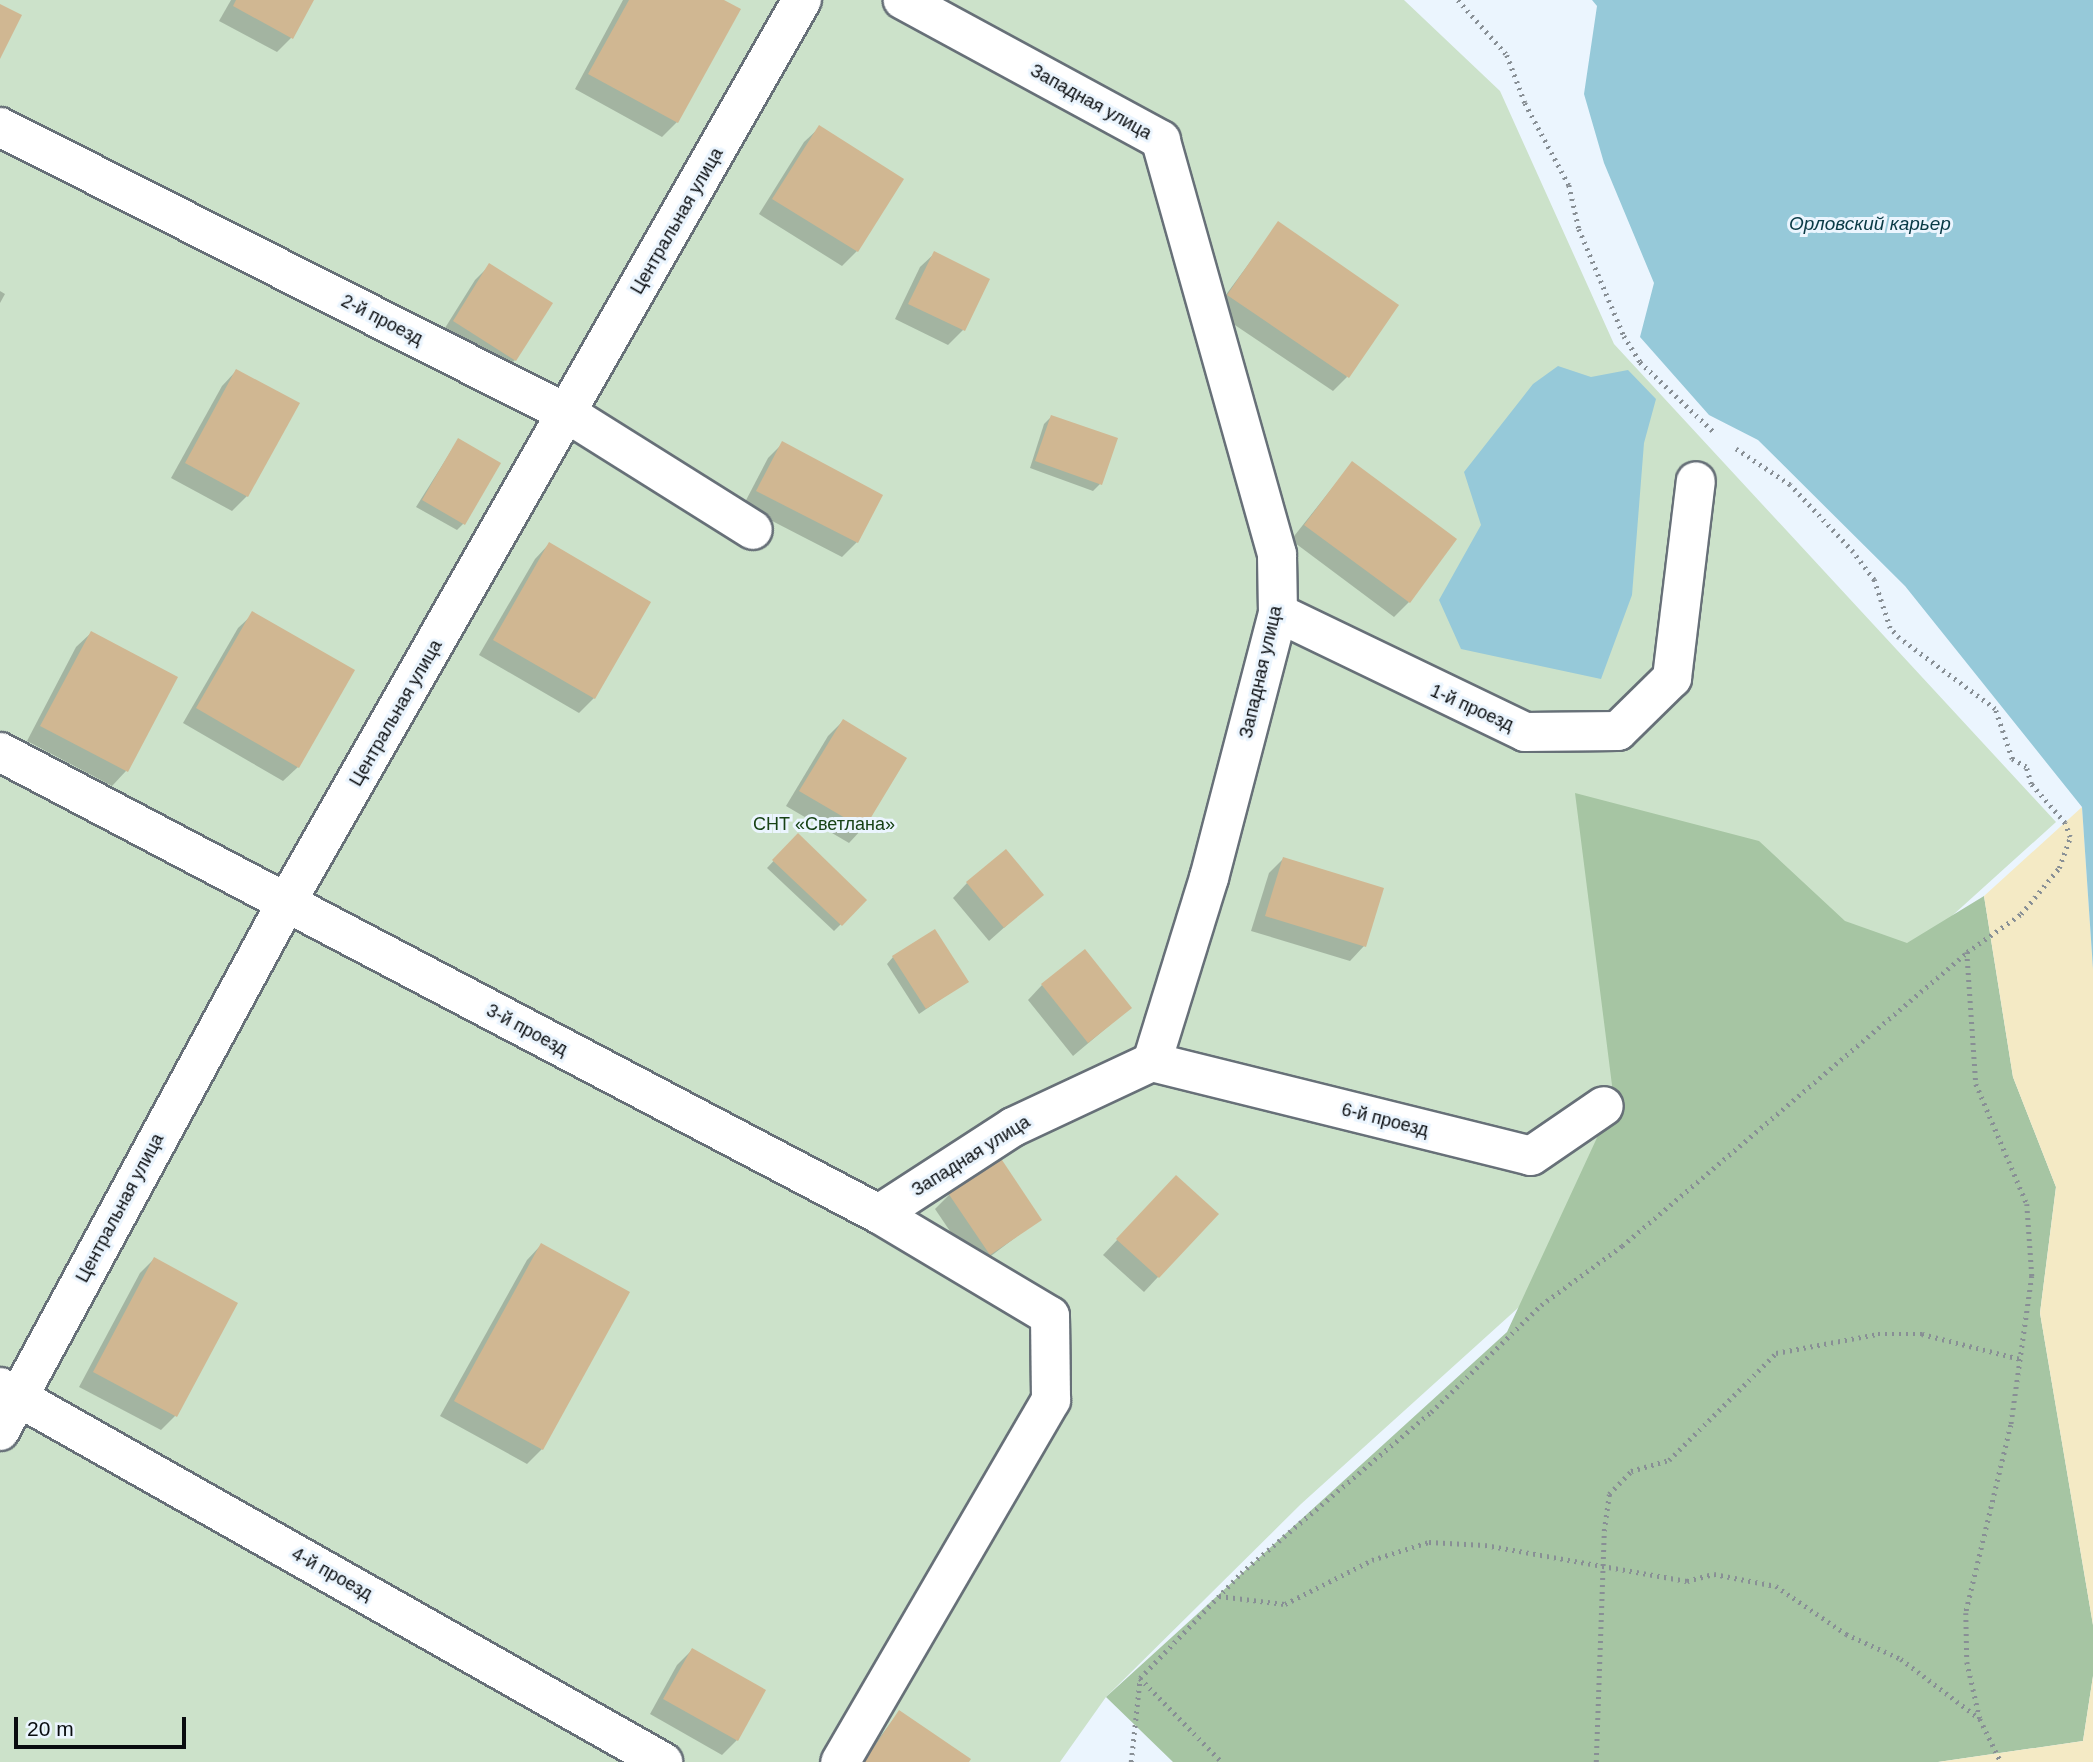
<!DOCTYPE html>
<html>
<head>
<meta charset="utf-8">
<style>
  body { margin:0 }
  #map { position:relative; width:2093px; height:1762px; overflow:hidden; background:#ebf5fe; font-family:Helvetica,sans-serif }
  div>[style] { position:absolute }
  .green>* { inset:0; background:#cce2ca }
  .forest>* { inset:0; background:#a6c5a3 }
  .sand>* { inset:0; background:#f4eac5 }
  .water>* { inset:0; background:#96c9d9 }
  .shadow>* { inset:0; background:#0003 }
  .building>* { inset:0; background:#d0b792 }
  .path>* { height:4.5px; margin-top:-2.25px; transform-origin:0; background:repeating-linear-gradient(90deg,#888f95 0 2px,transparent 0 7px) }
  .roads { filter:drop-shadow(2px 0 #677078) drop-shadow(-2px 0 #677078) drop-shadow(0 2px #677078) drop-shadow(0 -2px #677078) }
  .street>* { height:38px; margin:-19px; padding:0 19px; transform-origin:19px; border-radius:19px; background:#fff }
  span { translate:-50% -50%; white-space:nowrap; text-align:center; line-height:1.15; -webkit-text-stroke:6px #ebf5fe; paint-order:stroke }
  .street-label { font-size:18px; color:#090c0f }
  .park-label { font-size:18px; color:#174215 }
  .water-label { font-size:19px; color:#093a45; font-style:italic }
  .scale { position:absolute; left:14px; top:1717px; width:172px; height:32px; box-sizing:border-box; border:4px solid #090c0f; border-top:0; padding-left:9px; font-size:21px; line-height:24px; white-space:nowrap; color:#090c0f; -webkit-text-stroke:5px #ebf5fe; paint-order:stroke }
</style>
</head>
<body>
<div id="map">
  <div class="green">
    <i style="clip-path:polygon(0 0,1404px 0,1500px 91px,1614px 344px,2056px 822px,1301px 1504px,1106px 1697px,1060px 1762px,0 1762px)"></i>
  </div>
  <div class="forest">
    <i style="clip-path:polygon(1575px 793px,1759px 841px,1845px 921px,1907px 943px,1984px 896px,2013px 1077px,2056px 1187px,2040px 1313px,2093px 1625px,2093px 1676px,2083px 1741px,1938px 1762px,1173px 1762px,1106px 1697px,1507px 1332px,1614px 1101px)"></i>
  </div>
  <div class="sand">
    <i style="clip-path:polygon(2082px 807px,2093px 969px,2093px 1625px,2040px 1313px,2056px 1187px,2013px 1077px,1984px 896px)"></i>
    <i style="clip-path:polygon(2093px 1676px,2093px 1762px,1938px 1762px,2083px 1741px)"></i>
  </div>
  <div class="water">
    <i style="clip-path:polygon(1592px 0,2093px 0,2093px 969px,2082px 807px,1905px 586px,1758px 440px,1709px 415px,1640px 337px,1654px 283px,1604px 163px,1584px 94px,1597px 6px)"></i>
    <i style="clip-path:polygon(1558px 366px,1591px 377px,1628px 370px,1656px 399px,1644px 443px,1632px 595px,1601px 679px,1461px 649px,1439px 600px,1481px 525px,1464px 472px,1533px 384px)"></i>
  </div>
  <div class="shadow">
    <i style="clip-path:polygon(231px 0,312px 0,291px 38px,277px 52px,219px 21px)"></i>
    <i style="clip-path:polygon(623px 0,720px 0,677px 122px,662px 137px,575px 89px)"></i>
    <i style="clip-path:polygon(819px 128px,902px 180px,857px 251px,842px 266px,759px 214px,804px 142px)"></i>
    <i style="clip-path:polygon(1278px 224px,1347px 377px,1333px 391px,1214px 311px)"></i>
    <i style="clip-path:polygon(935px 253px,988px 280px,963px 330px,948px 345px,895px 319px,920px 267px)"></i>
    <i style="clip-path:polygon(490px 265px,515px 360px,500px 374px,440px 336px,475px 280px)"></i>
    <i style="clip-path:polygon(0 291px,5px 294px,0 303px)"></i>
    <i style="clip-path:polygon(236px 371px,247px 496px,232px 511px,171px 478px,222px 386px)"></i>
    <i style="clip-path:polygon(1051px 417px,1100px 484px,1093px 491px,1030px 468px,1044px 424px)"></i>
    <i style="clip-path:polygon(458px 440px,463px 524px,457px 530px,416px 507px)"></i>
    <i style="clip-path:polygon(782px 444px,857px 542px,842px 557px,743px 506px,768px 458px)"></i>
    <i style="clip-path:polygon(1352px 463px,1409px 602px,1394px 617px,1291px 540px)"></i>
    <i style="clip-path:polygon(549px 544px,649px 602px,594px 698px,579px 713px,479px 655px,535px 559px)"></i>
    <i style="clip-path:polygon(253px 614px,298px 767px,283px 781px,183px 723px,238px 628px)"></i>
    <i style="clip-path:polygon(91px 633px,126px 771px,112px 786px,27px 741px,76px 647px)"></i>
    <i style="clip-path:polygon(843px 721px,863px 828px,849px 843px,786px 806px,828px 736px)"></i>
    <i style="clip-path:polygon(798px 835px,865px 900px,834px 931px,767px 868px)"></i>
    <i style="clip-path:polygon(1283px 859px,1364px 946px,1350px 961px,1251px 931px,1269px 873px)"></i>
    <i style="clip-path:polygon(967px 883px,1041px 895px,989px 941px,953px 898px)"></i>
    <i style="clip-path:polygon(893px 957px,967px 981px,919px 1014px,887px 964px)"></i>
    <i style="clip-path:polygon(1042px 985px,1130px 1008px,1073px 1056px,1028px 1000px)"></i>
    <i style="clip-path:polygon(1162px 1192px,1158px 1277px,1144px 1292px,1103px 1255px)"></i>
    <i style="clip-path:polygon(950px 1194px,1040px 1219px,975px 1268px,935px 1209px)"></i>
    <i style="clip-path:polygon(541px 1245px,628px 1293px,542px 1449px,527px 1464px,440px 1416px,527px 1260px)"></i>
    <i style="clip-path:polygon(154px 1259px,176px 1415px,161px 1430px,79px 1387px,140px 1273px)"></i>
    <i style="clip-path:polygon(692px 1650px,737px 1740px,722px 1755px,650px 1714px,677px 1665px)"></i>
    <i style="clip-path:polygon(899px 1712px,966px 1762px,861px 1762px)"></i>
  </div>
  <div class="building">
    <i style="clip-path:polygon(236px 0,314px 0,293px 39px,233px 6px)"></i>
    <i style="clip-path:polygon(629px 0,724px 0,741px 9px,678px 123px,588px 74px)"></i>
    <i style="clip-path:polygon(0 4px,22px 15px,0 59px)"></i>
    <i style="clip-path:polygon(819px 125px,904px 179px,858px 252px,772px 199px)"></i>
    <i style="clip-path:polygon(1278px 221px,1399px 305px,1349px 378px,1227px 295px)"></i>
    <i style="clip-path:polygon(934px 251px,990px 279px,965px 331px,908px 304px)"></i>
    <i style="clip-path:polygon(489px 263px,553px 303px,516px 361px,453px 321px)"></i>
    <i style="clip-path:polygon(236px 369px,300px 403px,248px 497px,185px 463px)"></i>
    <i style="clip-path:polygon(1051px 415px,1118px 438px,1102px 485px,1035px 461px)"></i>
    <i style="clip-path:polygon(458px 438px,501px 463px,465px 525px,422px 500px)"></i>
    <i style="clip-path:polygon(782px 441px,883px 495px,858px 543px,756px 491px)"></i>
    <i style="clip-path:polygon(1352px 461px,1457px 539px,1410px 603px,1304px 525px)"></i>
    <i style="clip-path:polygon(549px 542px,651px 602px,595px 699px,493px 640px)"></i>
    <i style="clip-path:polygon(252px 611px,355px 670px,299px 768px,196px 708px)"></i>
    <i style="clip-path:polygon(91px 631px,178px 677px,128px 772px,40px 726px)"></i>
    <i style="clip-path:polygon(843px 719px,907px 758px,864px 829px,799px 791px)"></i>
    <i style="clip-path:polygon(798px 833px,867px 900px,842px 926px,772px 860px)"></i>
    <i style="clip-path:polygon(1006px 849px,1044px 895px,1004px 928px,966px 882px)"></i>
    <i style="clip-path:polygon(1283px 857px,1384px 888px,1366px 947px,1265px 916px)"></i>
    <i style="clip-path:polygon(935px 929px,969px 982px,926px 1009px,892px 956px)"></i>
    <i style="clip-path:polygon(1085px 949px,1132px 1008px,1088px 1043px,1041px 984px)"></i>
    <i style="clip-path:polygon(1000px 1157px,1042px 1220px,990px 1255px,948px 1193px)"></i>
    <i style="clip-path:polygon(1176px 1175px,1219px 1214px,1159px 1278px,1116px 1239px)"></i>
    <i style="clip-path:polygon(541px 1243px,630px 1292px,543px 1450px,454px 1401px)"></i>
    <i style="clip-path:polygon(154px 1257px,238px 1303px,177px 1417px,93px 1372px)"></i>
    <i style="clip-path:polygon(692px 1648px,766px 1690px,738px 1741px,663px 1699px)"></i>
    <i style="clip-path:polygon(899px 1710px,971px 1759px,969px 1762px,864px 1762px)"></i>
  </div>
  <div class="path">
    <i style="left:1458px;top:0;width:74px;rotate:48.3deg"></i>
    <i style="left:1507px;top:55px;width:51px;rotate:69.4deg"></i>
    <i style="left:1525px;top:103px;width:93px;rotate:61.8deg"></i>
    <i style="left:1569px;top:185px;width:45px;rotate:77.2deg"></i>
    <i style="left:1579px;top:229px;width:116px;rotate:67.2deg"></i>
    <i style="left:1624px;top:336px;width:31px;rotate:58deg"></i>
    <i style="left:1640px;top:362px;width:103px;rotate:43.4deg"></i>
    <i style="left:1967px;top:952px;width:132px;rotate:86.1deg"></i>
    <i style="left:1976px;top:1084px;width:130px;rotate:67deg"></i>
    <i style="left:2027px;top:1204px;width:72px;rotate:86deg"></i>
    <i style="left:2032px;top:1276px;width:150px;rotate:98deg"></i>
    <i style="left:2011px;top:1425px;width:193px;rotate:103.5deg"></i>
    <i style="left:1966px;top:1613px;width:49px;rotate:88.8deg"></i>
    <i style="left:1967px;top:1662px;width:58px;rotate:77.2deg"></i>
    <i style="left:1980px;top:1719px;width:48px;rotate:64deg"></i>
    <i style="left:1219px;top:1596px;width:66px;rotate:6.9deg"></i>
    <i style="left:1285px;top:1604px;width:97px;rotate:-26.8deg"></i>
    <i style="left:1372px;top:1560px;width:60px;rotate:-17.5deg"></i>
    <i style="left:1429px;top:1542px;width:56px;rotate:3.1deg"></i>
    <i style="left:1485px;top:1545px;width:205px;rotate:10.1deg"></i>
    <i style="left:1687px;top:1581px;width:28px;rotate:-15deg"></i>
    <i style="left:1714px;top:1574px;width:63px;rotate:11deg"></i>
    <i style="left:1776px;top:1586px;width:85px;rotate:34.4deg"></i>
    <i style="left:1846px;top:1634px;width:60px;rotate:24.4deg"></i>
    <i style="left:1901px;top:1659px;width:99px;rotate:37.2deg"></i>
    <i style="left:1140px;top:1678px;width:117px;rotate:45.7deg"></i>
    <i style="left:1131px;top:1762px;width:84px;rotate:-83.9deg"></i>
    <i style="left:1140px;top:1678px;width:146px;rotate:-46.1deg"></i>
    <i style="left:1241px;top:1573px;width:249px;rotate:-40.3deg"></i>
    <i style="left:1431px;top:1412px;width:153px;rotate:-44.2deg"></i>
    <i style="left:1541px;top:1305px;width:100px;rotate:-36.1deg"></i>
    <i style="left:1622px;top:1246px;width:453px;rotate:-40.4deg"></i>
    <i style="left:1967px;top:952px;width:66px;rotate:-35.1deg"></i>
    <i style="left:2021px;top:914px;width:60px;rotate:-50.4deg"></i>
    <i style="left:2059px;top:868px;width:33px;rotate:-70deg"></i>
    <i style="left:2070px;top:837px;width:15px;rotate:-110deg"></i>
    <i style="left:2065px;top:823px;width:52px;rotate:-131.1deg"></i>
    <i style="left:2031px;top:784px;width:18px;rotate:-106deg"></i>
    <i style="left:2026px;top:767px;width:16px;rotate:-150deg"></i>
    <i style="left:2012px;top:759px;width:53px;rotate:-108.8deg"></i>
    <i style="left:1995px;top:709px;width:119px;rotate:-143.5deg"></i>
    <i style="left:1899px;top:638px;width:13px;rotate:-132deg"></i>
    <i style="left:1890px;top:628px;width:51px;rotate:-108.4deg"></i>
    <i style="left:1874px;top:580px;width:35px;rotate:-127deg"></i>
    <i style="left:1853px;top:552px;width:92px;rotate:-133.2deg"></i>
    <i style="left:1790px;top:485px;width:65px;rotate:-146.3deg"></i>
    <i style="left:1596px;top:1762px;width:231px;rotate:-88deg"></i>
    <i style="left:1604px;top:1531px;width:37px;rotate:-82deg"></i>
    <i style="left:1609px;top:1494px;width:32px;rotate:-46deg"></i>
    <i style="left:1631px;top:1471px;width:40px;rotate:-16deg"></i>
    <i style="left:1669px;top:1460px;width:151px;rotate:-45deg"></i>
    <i style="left:1776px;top:1353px;width:104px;rotate:-10.6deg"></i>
    <i style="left:1878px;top:1334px;width:44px"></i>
    <i style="left:1922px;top:1334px;width:101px;rotate:14.3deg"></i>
  </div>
  <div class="roads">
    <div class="street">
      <i style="left:0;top:127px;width:636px;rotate:26.81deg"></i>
      <i style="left:568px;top:414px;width:218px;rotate:32.1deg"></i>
      <i style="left:1278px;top:613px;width:274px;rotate:25.7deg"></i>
      <i style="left:1525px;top:732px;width:93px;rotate:-0.6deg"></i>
      <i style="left:1618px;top:731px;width:76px;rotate:-44.5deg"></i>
      <i style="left:1672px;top:678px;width:198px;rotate:-83.1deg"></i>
      <i style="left:0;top:752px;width:993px;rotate:27.73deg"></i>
      <i style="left:879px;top:1214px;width:199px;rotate:30.8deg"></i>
      <i style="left:1050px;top:1316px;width:84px;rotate:89.3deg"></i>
      <i style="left:1051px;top:1400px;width:419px;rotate:120.2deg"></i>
      <i style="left:1152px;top:1062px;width:390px;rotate:13.9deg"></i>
      <i style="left:1531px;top:1156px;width:88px;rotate:-34.4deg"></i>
      <i style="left:879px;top:1214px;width:160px;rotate:-33deg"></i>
      <i style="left:1013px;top:1127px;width:153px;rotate:-25.1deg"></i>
      <i style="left:1152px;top:1062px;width:193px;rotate:-72.8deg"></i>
      <i style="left:1209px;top:878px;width:274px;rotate:-75.4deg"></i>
      <i style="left:1278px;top:613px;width:59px;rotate:-91deg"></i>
      <i style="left:1277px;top:554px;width:430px;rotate:-105.7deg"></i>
      <i style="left:1161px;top:140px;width:294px;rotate:-151.5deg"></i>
      <i style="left:0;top:1387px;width:762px;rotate:29.49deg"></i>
      <i style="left:0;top:1431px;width:600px;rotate:-61.56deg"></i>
      <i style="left:286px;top:903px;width:1040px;rotate:-60.26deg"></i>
    </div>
  </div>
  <div class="street-label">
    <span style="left:1091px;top:102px;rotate:29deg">Западная улица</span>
    <span style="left:677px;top:221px;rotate:-60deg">Центральная улица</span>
    <span style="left:382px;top:320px;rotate:27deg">2-й проезд</span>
    <span style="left:1261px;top:672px;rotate:-77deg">Западная улица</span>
    <span style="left:1472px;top:708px;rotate:24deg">1-й проезд</span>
    <span style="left:396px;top:713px;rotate:-60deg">Центральная улица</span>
    <span style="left:527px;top:1030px;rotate:28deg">3-й проезд</span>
    <span style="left:1385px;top:1120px;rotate:14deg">6-й проезд</span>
    <span style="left:971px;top:1156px;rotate:-32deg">Западная улица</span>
    <span style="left:120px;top:1208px;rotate:-62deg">Центральная улица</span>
    <span style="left:332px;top:1574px;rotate:29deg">4-й проезд</span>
  </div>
  <div class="park-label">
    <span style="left:824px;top:824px">СНТ «Светлана»</span>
  </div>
  <div class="water-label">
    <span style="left:1870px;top:224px">Орловский карьер</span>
  </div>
  <div class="scale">20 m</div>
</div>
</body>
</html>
